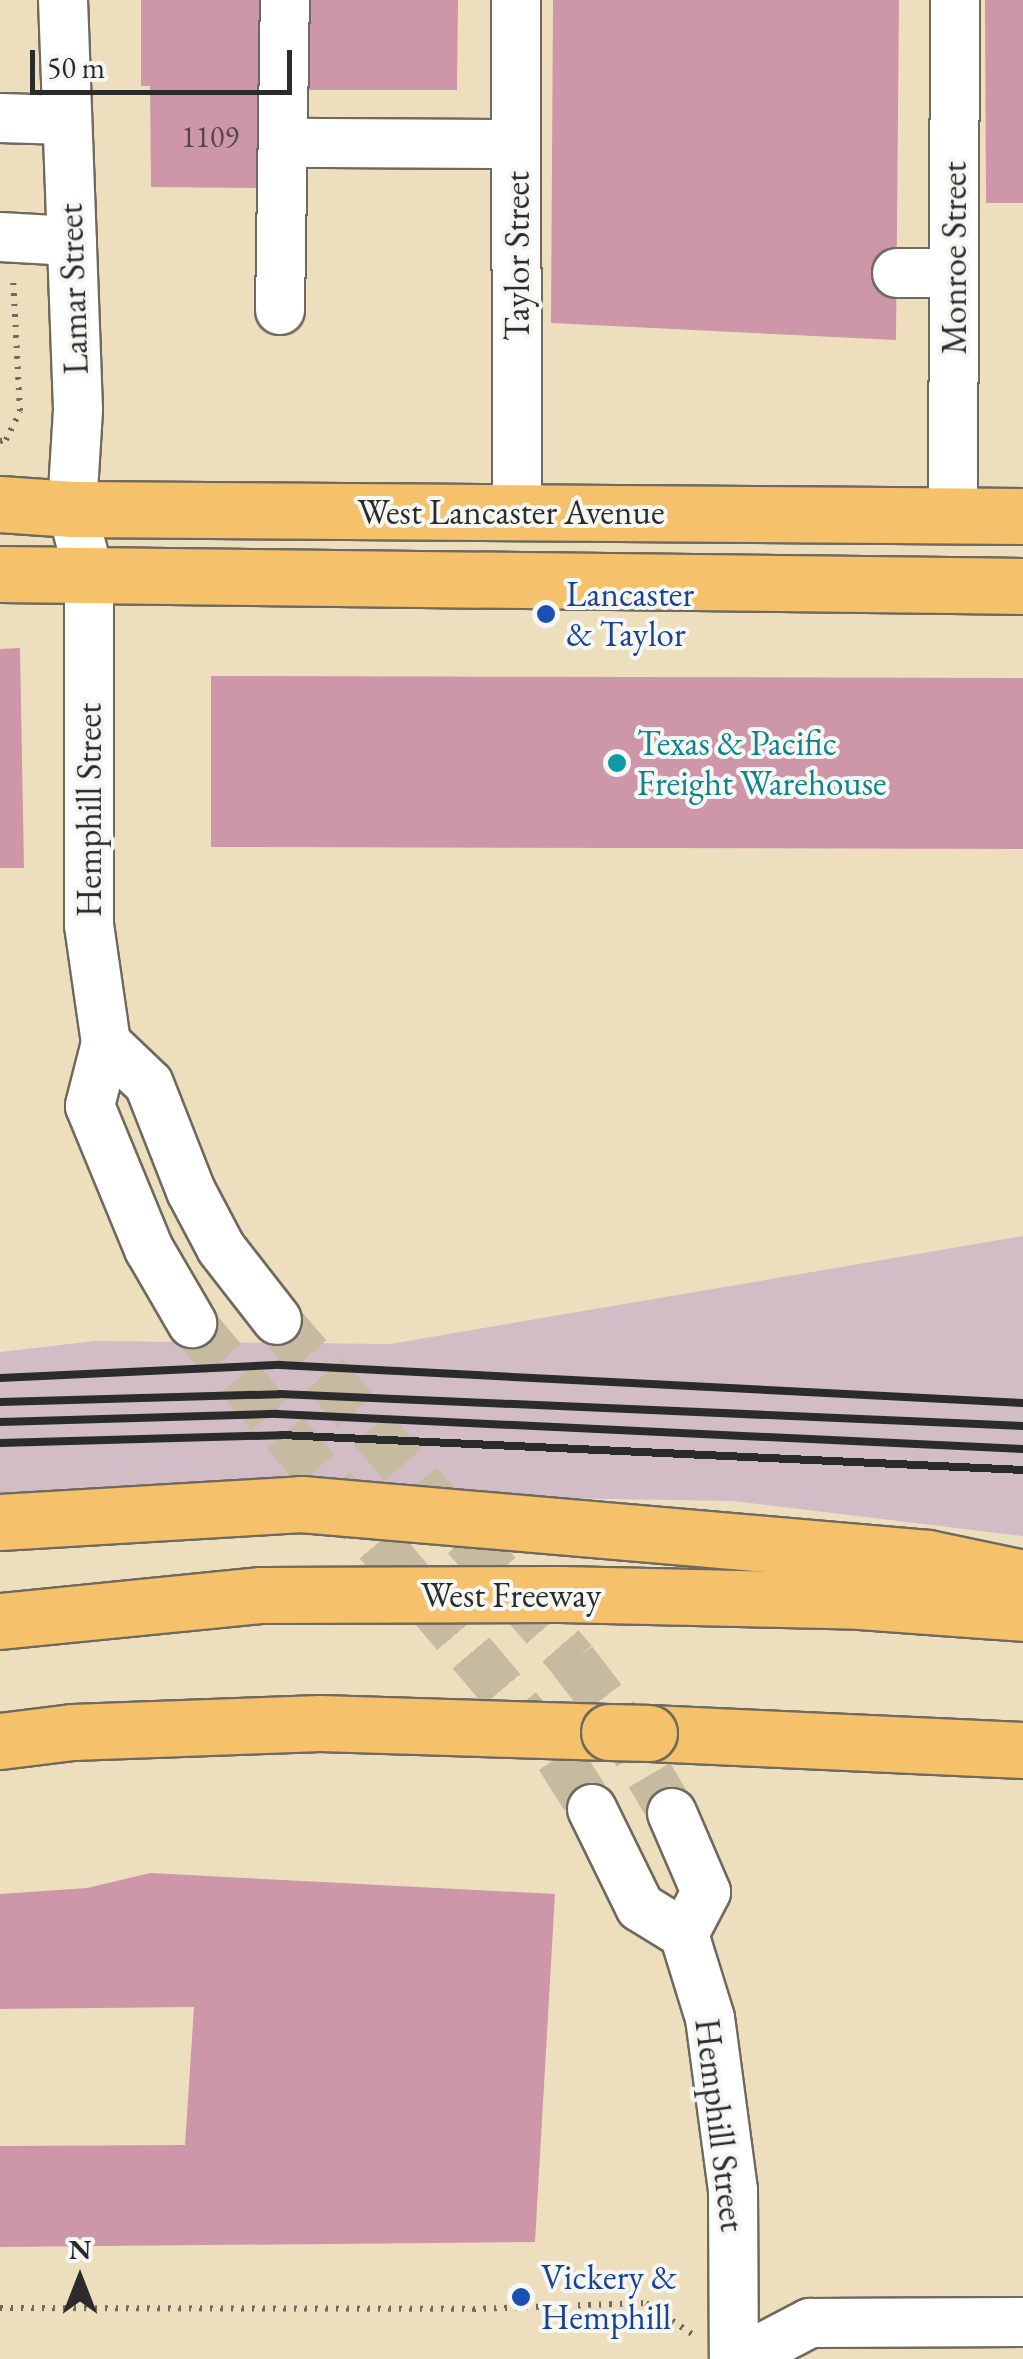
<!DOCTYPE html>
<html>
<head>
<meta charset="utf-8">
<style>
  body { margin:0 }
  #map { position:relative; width:1023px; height:2359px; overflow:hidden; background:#eddfbe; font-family:"EB Garamond",serif }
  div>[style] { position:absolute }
  .industrial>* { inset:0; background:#d2bdc6 }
  .building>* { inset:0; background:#cd97a9 }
  .minor-tunnel>* { height:48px; margin-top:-24px; transform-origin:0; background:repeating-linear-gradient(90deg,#c6bba1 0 48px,transparent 0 72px) }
  .path>* { height:6px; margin-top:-3px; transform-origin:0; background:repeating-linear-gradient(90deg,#6f6a5e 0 2.5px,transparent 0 10.5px) }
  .roads { filter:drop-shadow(2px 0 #6f6a5e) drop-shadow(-2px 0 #6f6a5e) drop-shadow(0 2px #6f6a5e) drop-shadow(0 -2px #6f6a5e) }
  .minor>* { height:48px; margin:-24px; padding:0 24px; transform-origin:24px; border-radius:24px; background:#fff }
  .major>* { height:55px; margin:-27.5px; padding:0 27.5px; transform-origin:27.5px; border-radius:27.5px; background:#f5c16b }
  .highway>* { height:55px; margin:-27.5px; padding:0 27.5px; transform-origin:27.5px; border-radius:27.5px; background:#f5c16b }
  .rail>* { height:8px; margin:-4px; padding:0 4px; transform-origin:4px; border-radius:4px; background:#2b2b2b }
  .bridges { filter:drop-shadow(2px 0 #6f6a5e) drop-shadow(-2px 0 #6f6a5e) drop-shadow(0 2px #6f6a5e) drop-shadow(0 -2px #6f6a5e) }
  .highway-bridge>* { height:55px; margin:-27.5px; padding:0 27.5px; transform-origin:27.5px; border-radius:27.5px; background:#f5c16b }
  .dots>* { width:28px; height:28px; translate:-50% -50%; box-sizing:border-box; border:5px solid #f6f6f2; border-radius:50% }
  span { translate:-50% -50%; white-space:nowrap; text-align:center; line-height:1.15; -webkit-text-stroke:8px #f6f6f2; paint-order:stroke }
  .number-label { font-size:30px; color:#54464a }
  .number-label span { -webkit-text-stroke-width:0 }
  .street-label { font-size:35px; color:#2b2b2b }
  .transit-label { font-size:35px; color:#164399 }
  .left { translate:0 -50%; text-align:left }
  .culture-label { font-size:35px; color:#0d838f }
  .north { position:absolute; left:30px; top:2229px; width:100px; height:100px; -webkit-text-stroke:8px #f6f6f2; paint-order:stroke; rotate:0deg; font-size:28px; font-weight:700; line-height:40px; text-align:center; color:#2b2b2b }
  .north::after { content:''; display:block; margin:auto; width:35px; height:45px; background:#2b2b2b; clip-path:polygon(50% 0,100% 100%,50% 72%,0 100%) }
  .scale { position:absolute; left:30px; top:50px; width:262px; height:45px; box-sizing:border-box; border:5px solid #2b2b2b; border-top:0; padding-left:12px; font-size:30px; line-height:35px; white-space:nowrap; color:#2b2b2b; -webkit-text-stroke:8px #f6f6f2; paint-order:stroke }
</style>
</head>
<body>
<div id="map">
  <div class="industrial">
    <i style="clip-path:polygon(1023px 1236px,1023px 1536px,732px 1501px,238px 1493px,0 1511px,0 1352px,95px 1341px,390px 1344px)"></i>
  </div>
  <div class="building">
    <i style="clip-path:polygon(141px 0,270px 0,270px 188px,151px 187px,150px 86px,141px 86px)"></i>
    <i style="clip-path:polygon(298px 0,458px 0,457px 90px,298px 90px)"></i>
    <i style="clip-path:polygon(553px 0,899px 0,896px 340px,551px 323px)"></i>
    <i style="clip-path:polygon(985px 0,1023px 0,1023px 203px,986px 203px)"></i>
    <i style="clip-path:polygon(20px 648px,24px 868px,0 868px,0 649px)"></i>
    <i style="clip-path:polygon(211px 676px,1023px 678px,1023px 849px,211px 847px)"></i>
    <i style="clip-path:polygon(150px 1873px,555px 1894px,535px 2242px,0 2247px,0 2146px,185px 2145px,194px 2007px,0 2009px,0 1894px,87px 1888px)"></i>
  </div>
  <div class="minor-tunnel">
    <i style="left:277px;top:1320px;width:452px;rotate:49deg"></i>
    <i style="left:573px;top:1661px;width:66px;rotate:52.4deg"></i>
    <i style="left:613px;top:1713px;width:116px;rotate:59.5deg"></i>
    <i style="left:192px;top:1323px;width:568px;rotate:49.78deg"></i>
    <i style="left:559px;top:1757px;width:62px;rotate:57.6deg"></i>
  </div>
  <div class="path">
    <i style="left:0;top:441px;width:6px;rotate:-9deg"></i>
    <i style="left:6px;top:440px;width:32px;rotate:-64deg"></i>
    <i style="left:20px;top:411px;width:135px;rotate:-93deg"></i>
    <i style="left:0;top:2308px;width:473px;rotate:0.1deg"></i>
    <i style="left:473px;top:2309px;width:173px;rotate:-2deg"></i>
    <i style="left:646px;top:2303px;width:59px;rotate:34deg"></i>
  </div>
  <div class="roads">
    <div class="minor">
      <i style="left:63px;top:0;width:410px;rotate:87.9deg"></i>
      <i style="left:78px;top:410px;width:99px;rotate:93.5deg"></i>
      <i style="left:72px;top:509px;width:68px;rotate:75.6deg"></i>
      <i style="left:89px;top:575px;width:350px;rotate:90deg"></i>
      <i style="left:89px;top:925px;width:119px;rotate:81.8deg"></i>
      <i style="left:106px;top:1043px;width:65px;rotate:104.3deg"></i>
      <i style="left:90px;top:1106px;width:155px;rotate:67.6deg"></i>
      <i style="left:149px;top:1249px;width:86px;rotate:59.8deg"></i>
      <i style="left:516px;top:0;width:512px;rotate:89.89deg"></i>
      <i style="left:0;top:118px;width:67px;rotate:1.7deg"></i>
      <i style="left:306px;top:143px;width:210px;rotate:0.3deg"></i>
      <i style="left:0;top:237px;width:72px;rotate:3.2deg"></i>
      <i style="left:897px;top:273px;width:57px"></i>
      <i style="left:280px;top:310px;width:310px;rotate:-89.1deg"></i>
      <i style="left:953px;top:516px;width:516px;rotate:-89.78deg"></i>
      <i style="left:106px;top:1043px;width:59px;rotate:43.6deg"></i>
      <i style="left:149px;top:1084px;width:115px;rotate:68.6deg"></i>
      <i style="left:191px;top:1191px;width:64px;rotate:62.2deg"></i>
      <i style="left:221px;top:1248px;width:91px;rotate:52.1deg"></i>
      <i style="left:592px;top:1809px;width:109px;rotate:63.9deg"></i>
      <i style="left:640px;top:1907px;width:52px;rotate:31.5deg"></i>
      <i style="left:684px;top:1934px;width:88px;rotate:72.8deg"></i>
      <i style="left:710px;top:2018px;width:174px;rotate:82.4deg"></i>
      <i style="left:733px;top:2190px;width:169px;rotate:89.7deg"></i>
      <i style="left:672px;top:1813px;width:86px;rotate:66.7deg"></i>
      <i style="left:706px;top:1892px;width:47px;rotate:117.6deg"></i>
      <i style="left:741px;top:2359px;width:78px;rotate:-27.6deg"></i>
      <i style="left:810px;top:2323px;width:213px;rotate:-0.3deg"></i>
    </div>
    <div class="major">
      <i style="left:0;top:504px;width:72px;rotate:4deg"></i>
      <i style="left:72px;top:509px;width:951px;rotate:0.42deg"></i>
      <i style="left:0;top:574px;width:1023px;rotate:0.67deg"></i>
    </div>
    <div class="highway">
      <i style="left:0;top:1522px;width:302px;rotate:-3.4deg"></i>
      <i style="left:301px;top:1504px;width:629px;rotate:4.92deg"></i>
      <i style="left:928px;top:1558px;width:97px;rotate:11.9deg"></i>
      <i style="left:0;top:1621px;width:263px;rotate:-5.7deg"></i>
      <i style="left:262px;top:1595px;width:298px;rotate:-0.2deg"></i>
      <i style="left:560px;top:1594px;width:300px;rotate:1.3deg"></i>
      <i style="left:860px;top:1601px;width:163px;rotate:4.2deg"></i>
      <i style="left:649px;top:1733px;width:374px;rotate:2.6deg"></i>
      <i style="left:0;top:1741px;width:73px;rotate:-7.1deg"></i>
      <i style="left:72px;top:1732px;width:248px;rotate:-2.1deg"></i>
      <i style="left:320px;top:1723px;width:289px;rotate:1.8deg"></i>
    </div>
  </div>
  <div class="rail">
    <i style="left:0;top:1378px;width:280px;rotate:-2.7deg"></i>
    <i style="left:280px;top:1365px;width:744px;rotate:2.93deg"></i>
    <i style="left:0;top:1402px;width:280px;rotate:-1.6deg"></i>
    <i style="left:280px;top:1394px;width:744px;rotate:2.47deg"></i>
    <i style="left:0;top:1422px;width:277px;rotate:-1.7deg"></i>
    <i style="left:277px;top:1414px;width:747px;rotate:2.69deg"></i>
    <i style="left:0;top:1443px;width:281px;rotate:-1.6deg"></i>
    <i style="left:281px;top:1435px;width:743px;rotate:2.7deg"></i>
  </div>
  <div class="bridges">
    <div class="highway-bridge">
      <i style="left:609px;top:1732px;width:40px;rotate:1.4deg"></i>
    </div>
  </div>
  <div class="dots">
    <i style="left:546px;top:614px;background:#1a4fb4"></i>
    <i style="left:617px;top:763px;background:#0f9aa8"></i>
    <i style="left:521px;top:2297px;background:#1a4fb4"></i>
  </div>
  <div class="number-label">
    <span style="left:210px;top:137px">1109</span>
  </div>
  <div class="street-label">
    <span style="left:517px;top:256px;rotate:-90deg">Taylor Street</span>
    <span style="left:954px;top:258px;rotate:-90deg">Monroe Street</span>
    <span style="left:73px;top:289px;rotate:-92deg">Lamar Street</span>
    <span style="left:511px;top:512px">West Lancaster Avenue</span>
    <span style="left:89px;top:810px;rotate:-90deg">Hemphill Street</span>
    <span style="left:511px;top:1595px">West Freeway</span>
    <span style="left:720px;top:2125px;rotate:83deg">Hemphill Street</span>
  </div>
  <div class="transit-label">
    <span class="left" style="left:566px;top:614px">Lancaster<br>&amp; Taylor</span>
    <span class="left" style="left:541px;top:2297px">Vickery &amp;<br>Hemphill</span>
  </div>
  <div class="culture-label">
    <span class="left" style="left:637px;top:763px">Texas &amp; Pacific<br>Freight Warehouse</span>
  </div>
  <div class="north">N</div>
  <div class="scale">50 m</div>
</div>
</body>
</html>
